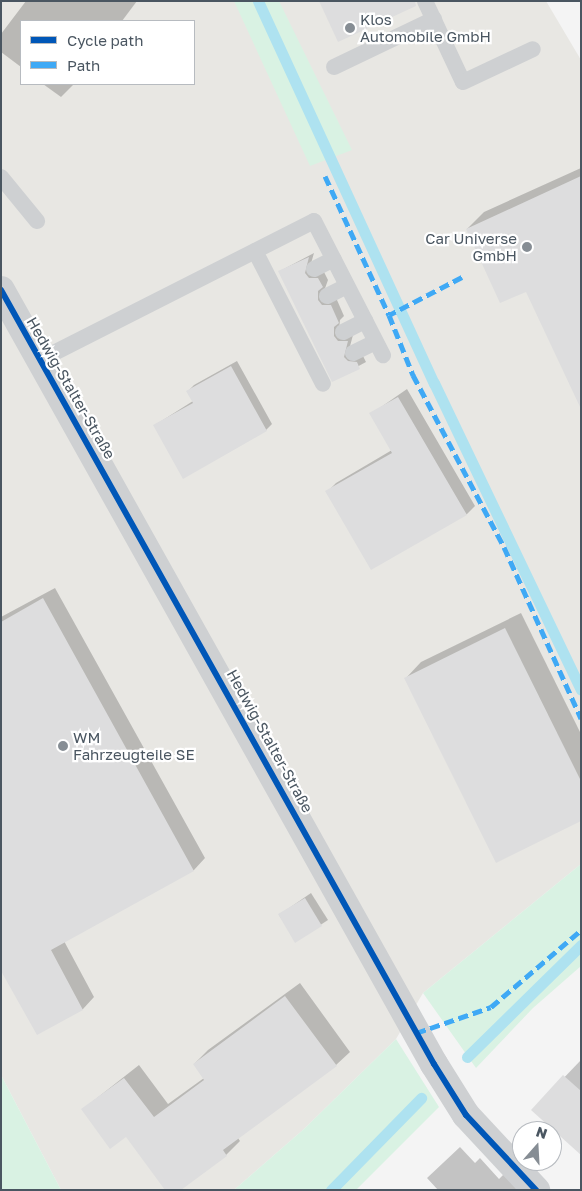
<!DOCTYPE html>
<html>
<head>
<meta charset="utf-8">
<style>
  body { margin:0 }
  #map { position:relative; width:582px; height:1191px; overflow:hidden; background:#f4f4f4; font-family:"Golos Text",sans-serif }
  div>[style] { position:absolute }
  .commercial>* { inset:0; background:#e8e7e3 }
  .green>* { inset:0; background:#d9f2e3 }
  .shadow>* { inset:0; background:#0003 }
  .stream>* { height:11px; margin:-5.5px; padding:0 5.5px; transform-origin:5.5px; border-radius:5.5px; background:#aee2f0 }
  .building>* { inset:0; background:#ddddde }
  .lane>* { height:16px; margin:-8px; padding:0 8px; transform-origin:8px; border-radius:8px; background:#ced0d2 }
  .street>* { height:28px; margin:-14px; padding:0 14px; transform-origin:14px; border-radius:14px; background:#ced0d2 }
  .quiet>* { height:5px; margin-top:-2.5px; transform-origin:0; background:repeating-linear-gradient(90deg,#3fa9f5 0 10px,transparent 0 15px) }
  .cycleway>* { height:6px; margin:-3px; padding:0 3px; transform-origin:3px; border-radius:3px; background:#0057b8 }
  .dots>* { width:14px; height:14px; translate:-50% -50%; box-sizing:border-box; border:2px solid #fff; border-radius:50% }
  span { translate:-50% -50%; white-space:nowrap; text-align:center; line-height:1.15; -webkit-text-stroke:4.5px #fff; paint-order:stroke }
  .poi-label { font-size:15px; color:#4a5661 }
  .left { translate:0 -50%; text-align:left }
  .right { translate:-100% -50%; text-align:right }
  .street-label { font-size:15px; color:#4a5661 }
  .frame { position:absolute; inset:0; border:2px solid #4a5661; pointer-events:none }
  .legend { position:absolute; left:20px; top:20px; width:175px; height:65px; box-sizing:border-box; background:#fff; border:1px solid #b7bbc0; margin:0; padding:6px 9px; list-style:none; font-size:15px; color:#4a5661 }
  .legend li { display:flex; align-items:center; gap:10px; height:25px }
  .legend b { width:25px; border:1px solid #b7bbc0 }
  .north { position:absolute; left:512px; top:1121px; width:50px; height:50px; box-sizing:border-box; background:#fff; border:1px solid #b7bbc0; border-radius:50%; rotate:19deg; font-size:14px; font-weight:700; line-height:20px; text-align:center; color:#4a5661 }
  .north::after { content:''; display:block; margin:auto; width:18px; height:22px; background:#868d94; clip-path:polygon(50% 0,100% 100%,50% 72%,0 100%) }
</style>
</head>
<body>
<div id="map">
  <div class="commercial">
    <i style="clip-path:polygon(evenodd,1px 1px,546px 1px,581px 60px,581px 864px,423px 993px,396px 1039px,304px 1129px,234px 1190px,61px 1190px,1px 1075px,1px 1px,21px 21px,194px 21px,194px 84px,21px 84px,21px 21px)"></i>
  </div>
  <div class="green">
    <i style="clip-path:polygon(234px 1px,279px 1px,352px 150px,310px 166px)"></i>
    <i style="clip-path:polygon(581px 864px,581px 966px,533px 1008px,476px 1068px,423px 993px)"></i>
    <i style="clip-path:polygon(396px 1039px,439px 1107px,356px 1190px,234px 1190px,304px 1129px)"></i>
    <i style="clip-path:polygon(1px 1075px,61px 1190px,1px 1190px)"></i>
  </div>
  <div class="shadow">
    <i style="clip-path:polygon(26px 1px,137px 1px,122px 21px,21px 21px,21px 67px,1px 52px,1px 34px)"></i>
    <i style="clip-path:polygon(43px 84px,74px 84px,61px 97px)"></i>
    <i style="clip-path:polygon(581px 168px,581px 406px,526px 290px,467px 229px,484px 212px)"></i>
    <i style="clip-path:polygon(314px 253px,310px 267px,324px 272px,328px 280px,323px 294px,337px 300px,344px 316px,340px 320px,339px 330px,353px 335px,349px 350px,363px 356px,366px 362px,333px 380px,280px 271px)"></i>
    <i style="clip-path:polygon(237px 361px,272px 424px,266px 430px,155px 425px,193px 401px,188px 391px,194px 385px)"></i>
    <i style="clip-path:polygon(407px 389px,475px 506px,467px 514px,372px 568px,327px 492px,336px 483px,392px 450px,371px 414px)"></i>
    <i style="clip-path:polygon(55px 588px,205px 858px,194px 870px,64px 941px,94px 997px,83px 1009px,38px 1033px,1px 968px,1px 617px)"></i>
    <i style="clip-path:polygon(521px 613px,581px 734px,581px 820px,406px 678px,421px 662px)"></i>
    <i style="clip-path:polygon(311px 893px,328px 920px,296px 941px,279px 915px)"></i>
    <i style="clip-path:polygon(300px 983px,350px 1052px,336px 1065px,238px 1138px,240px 1141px,226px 1155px,178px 1190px,127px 1135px,83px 1109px,139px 1065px,168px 1104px,204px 1078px,194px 1064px,208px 1050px)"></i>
    <i style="clip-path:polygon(581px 1060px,581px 1147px,533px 1110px)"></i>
    <i style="clip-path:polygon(460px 1147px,475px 1163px,480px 1158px,499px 1179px,504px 1174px,518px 1190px,438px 1190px,427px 1178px)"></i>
  </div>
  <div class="stream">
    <i style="left:258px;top:1px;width:421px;rotate:65.3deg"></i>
    <i style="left:434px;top:383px;width:340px;rotate:64.4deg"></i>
    <i style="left:467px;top:1057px;width:160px;rotate:-44.5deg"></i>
    <i style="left:331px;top:1190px;width:129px;rotate:-45.6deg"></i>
  </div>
  <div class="building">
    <i style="clip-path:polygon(319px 1px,415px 1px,416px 6px,338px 42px)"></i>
    <i style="clip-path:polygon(581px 176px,581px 409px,526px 292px,500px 303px,466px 229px)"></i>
    <i style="clip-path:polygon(309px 257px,305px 273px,309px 278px,318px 278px,323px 287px,318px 291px,318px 300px,322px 305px,331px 305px,339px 323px,334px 327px,334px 336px,338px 341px,348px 341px,344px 357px,348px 361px,357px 362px,360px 369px,332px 382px,278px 271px)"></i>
    <i style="clip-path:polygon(231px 366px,267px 431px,183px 479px,153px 425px,193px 403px,186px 391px)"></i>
    <i style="clip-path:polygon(398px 397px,467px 515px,371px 570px,325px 491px,392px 453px,369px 413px)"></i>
    <i style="clip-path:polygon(43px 598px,194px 871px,51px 950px,83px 1010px,37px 1035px,1px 971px,1px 622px)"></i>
    <i style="clip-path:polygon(505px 628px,581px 781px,581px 821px,496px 863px,404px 678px)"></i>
    <i style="clip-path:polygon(305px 898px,322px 926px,295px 943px,278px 914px)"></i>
    <i style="clip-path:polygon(285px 996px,337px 1066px,223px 1150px,227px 1156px,181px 1190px,165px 1190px,126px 1137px,110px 1149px,81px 1109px,124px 1078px,154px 1117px,204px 1080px,193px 1064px)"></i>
    <i style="clip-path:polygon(563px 1075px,581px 1091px,581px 1155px,531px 1110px)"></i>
  </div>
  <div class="lane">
    <i style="left:425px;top:1px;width:89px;rotate:64.9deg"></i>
    <i style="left:463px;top:82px;width:77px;rotate:-25.2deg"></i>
    <i style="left:334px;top:67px;width:111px;rotate:-25.6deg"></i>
    <i style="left:1px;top:177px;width:57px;rotate:50.7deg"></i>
    <i style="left:255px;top:251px;width:149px;rotate:62.9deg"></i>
    <i style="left:314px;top:269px;width:22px;rotate:-27deg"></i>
    <i style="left:327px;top:296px;width:22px;rotate:-27deg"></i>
    <i style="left:343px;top:332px;width:25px;rotate:-27deg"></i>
    <i style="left:353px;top:353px;width:25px;rotate:-26deg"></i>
    <i style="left:40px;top:360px;width:307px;rotate:-26.9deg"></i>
    <i style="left:314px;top:221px;width:151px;rotate:62.8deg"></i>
  </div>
  <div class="street">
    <i style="left:1px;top:290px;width:887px;rotate:60.78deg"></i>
    <i style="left:434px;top:1064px;width:60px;rotate:57.9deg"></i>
    <i style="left:466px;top:1115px;width:103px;rotate:47deg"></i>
  </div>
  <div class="quiet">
    <i style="left:325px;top:176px;width:153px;rotate:65.3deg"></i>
    <i style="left:462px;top:277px;width:82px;rotate:152.5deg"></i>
    <i style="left:389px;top:315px;width:65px;rotate:68.2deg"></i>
    <i style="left:413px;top:375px;width:195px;rotate:62.1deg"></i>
    <i style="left:504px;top:547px;width:188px;rotate:65.8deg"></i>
    <i style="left:416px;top:1033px;width:79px;rotate:-19.1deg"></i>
    <i style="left:491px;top:1007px;width:118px;rotate:-40.5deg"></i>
  </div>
  <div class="cycleway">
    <i style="left:1px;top:290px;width:887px;rotate:60.78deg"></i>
    <i style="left:434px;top:1064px;width:60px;rotate:57.9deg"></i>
    <i style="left:466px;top:1115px;width:103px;rotate:47deg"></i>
  </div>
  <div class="dots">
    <i style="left:350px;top:28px;background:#868d94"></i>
    <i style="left:527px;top:247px;background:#868d94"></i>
    <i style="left:63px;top:746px;background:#868d94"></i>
  </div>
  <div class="poi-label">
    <span class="left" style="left:360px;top:28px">Klos<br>Automobile GmbH</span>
    <span class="right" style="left:517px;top:247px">Car Universe<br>GmbH</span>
    <span class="left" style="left:73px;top:746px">WM<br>Fahrzeugteile SE</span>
  </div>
  <div class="street-label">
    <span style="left:71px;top:388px;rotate:60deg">Hedwig-Stalter-Straße</span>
    <span style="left:270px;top:741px;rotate:61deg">Hedwig-Stalter-Straße</span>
  </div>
  <div class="frame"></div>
  <ul class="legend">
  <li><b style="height:6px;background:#0057b8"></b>Cycle path</li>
  <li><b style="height:6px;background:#3fa9f5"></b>Path</li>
  </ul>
  <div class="north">N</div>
</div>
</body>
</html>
